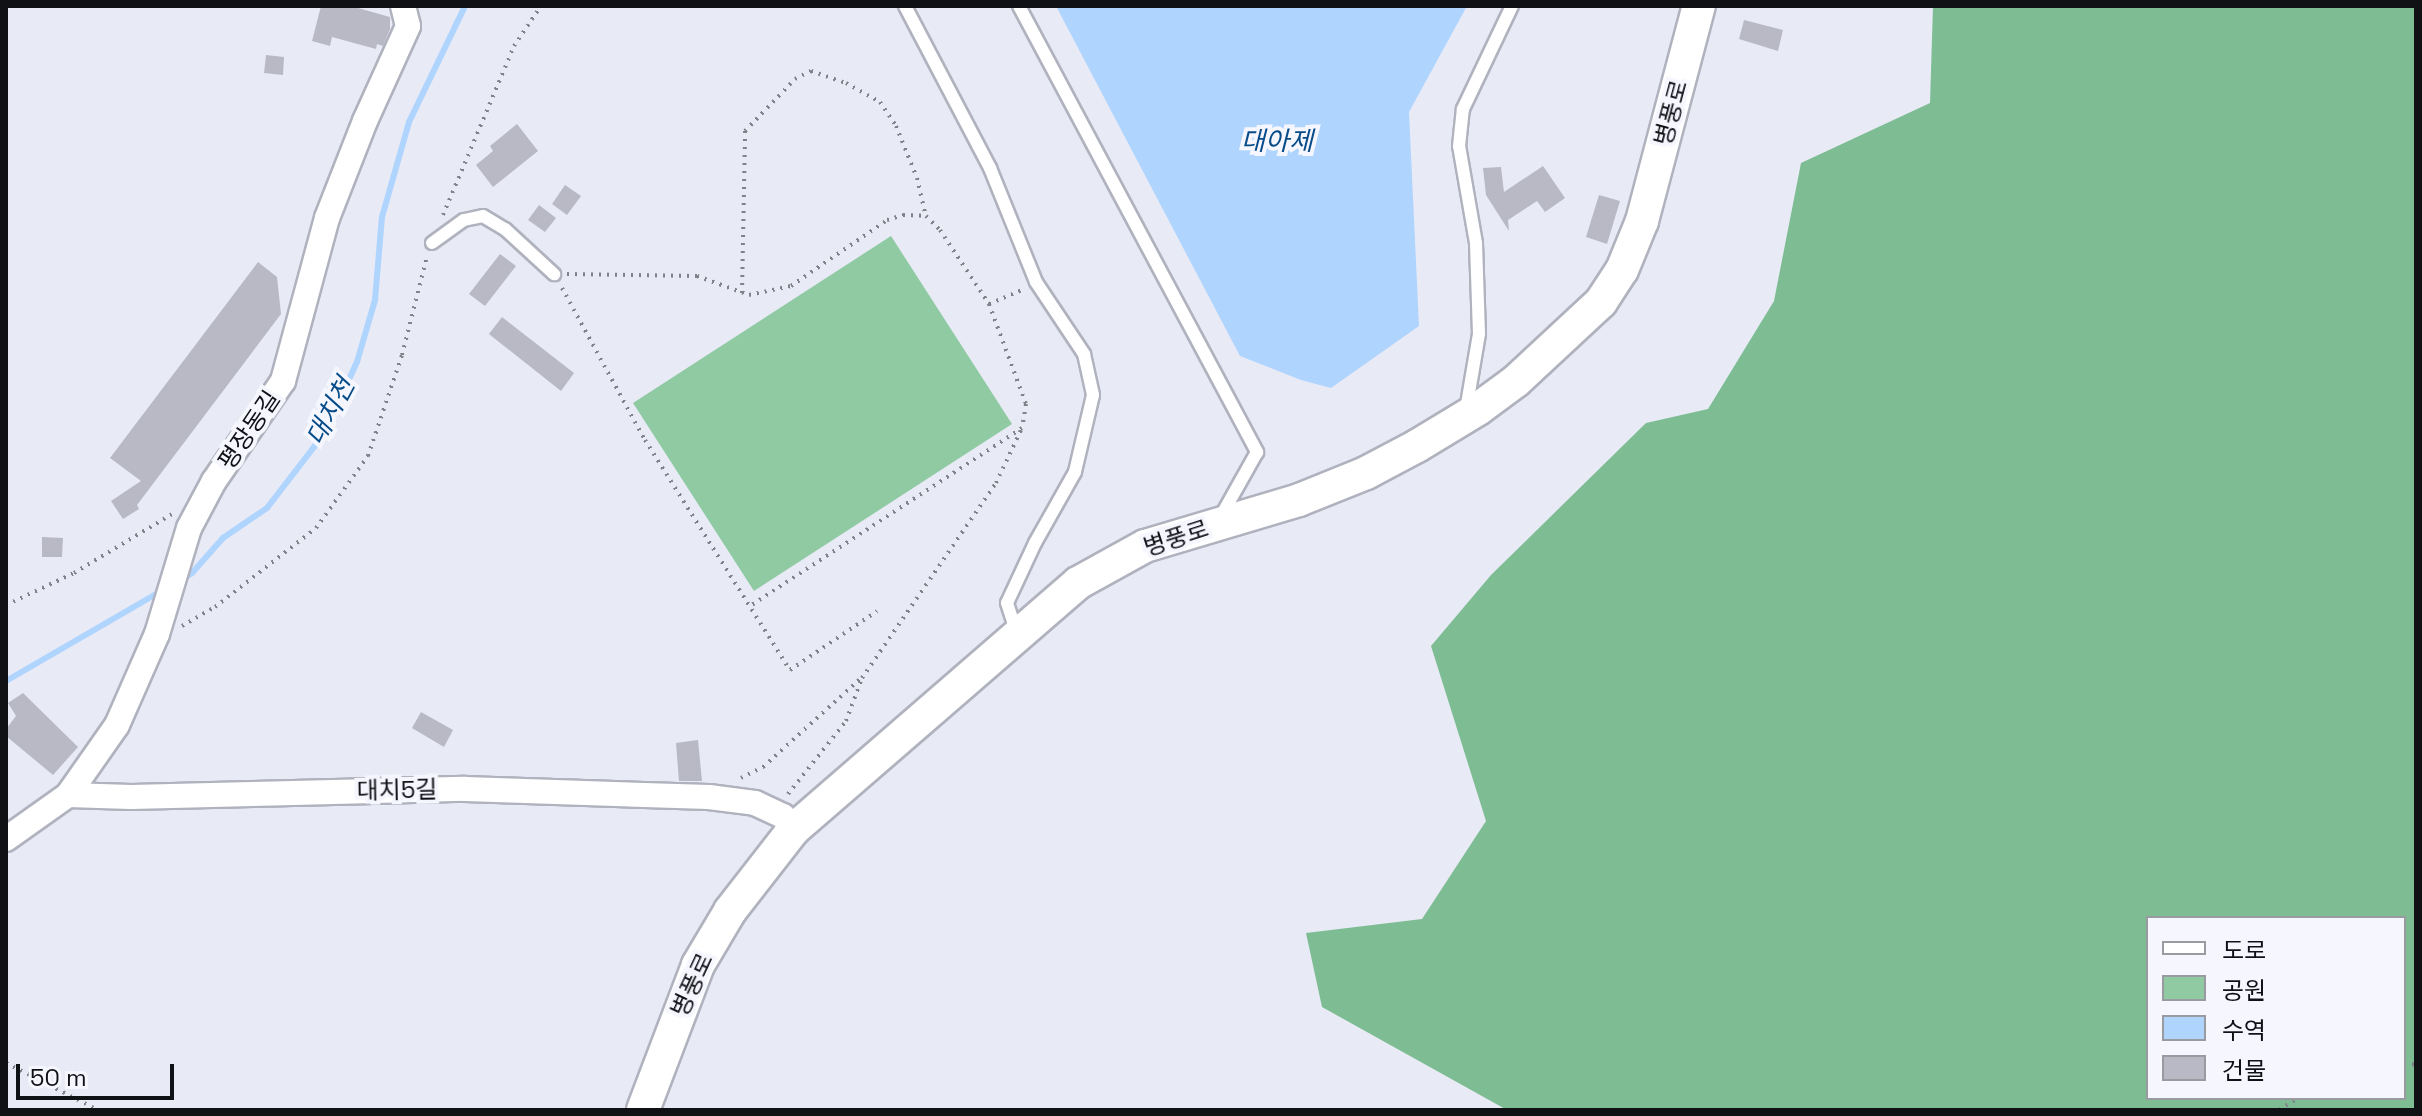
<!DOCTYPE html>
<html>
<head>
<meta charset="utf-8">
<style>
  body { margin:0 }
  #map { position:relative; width:2422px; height:1116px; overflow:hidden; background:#e8eaf6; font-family:"Space Grotesk","Noto Sans KR",sans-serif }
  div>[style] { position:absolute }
  .green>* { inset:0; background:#8fcaa3 }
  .forest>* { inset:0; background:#7ebd94 }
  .water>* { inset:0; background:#afd4fe }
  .stream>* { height:6px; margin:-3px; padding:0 3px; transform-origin:3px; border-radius:3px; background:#afd4fe }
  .building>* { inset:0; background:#b9b9c5 }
  .path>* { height:4px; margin-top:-2px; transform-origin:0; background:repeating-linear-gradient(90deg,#808189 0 2px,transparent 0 8px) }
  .roads { filter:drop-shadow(2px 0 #b0b2be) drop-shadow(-2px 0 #b0b2be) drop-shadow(0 2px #b0b2be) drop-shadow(0 -2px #b0b2be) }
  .lane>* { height:12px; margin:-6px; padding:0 6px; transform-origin:6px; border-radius:6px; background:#fff }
  .street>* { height:24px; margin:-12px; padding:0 12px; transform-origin:12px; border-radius:12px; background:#fff }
  .secondary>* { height:32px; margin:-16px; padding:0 16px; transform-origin:16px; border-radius:16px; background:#fff }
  span { translate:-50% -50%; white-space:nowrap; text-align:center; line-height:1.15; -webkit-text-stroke:8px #f6f7fe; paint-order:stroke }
  .street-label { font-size:24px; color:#101115 }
  .water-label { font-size:26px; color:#074c89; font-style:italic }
  .frame { position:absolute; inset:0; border:8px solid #101115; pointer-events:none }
  .legend { position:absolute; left:2146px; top:916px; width:260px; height:184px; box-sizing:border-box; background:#f6f7fe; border:2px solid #9a9ba1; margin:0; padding:10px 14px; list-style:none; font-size:24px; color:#101115 }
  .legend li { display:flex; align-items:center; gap:16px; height:40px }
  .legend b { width:40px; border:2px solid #9a9ba1 }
  .scale { position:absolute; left:16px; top:1064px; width:158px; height:36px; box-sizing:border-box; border:4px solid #101115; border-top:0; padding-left:10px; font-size:24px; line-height:28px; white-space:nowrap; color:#101115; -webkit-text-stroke:6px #f6f7fe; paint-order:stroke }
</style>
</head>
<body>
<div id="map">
  <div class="green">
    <i style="clip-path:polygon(891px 236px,1012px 424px,754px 591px,633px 403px)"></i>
  </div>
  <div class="forest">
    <i style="clip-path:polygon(evenodd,1933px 6px,2416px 6px,2416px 1110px,1507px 1110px,1322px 1007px,1306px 933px,1422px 919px,1486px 821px,1431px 646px,1491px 575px,1646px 423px,1708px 409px,1774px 301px,1801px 163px,1930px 103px,1933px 6px,2148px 918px,2404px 918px,2404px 1098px,2148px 1098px,2148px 918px)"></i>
  </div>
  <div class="water">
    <i style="clip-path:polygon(1056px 6px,1467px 6px,1409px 112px,1419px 326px,1331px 388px,1301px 380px,1240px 356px)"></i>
  </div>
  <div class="stream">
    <i style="left:182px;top:579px;width:12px;rotate:-31deg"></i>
    <i style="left:192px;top:573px;width:47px;rotate:-48.5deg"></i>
    <i style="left:223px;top:538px;width:53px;rotate:-34.3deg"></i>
    <i style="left:267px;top:508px;width:77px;rotate:-52.4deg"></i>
    <i style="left:314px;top:447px;width:45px;rotate:-60.6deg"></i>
    <i style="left:336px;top:408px;width:51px;rotate:-65.5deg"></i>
    <i style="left:357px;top:362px;width:65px;rotate:-73.8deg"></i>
    <i style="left:375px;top:300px;width:83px;rotate:-85.2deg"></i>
    <i style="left:382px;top:217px;width:99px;rotate:-74.1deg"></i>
    <i style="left:409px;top:122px;width:129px;rotate:-64.2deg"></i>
    <i style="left:6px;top:681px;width:179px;rotate:-30.1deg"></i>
  </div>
  <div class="building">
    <i style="clip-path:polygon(321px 6px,351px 6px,390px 17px,390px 29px,383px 46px,377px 44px,376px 49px,332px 37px,330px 46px,312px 41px)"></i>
    <i style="clip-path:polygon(1744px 20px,1783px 30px,1778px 51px,1739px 39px)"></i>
    <i style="clip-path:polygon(266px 55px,284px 57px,283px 75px,264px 73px)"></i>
    <i style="clip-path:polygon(517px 124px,538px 151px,493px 187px,476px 165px,493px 151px,490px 146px)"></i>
    <i style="clip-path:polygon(1543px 166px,1565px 198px,1545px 212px,1537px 201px,1508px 220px,1509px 231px,1486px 195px,1483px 168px,1501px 167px,1504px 192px)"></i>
    <i style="clip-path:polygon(565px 185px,581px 196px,567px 215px,552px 204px)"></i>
    <i style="clip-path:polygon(1599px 195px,1620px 201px,1607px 244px,1586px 237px)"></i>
    <i style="clip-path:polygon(539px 205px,556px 218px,545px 232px,528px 220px)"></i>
    <i style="clip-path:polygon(500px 254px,516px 266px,485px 306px,469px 294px)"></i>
    <i style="clip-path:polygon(258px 262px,277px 277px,281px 314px,137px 505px,139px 509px,123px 519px,111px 501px,141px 481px,110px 458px)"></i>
    <i style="clip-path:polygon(502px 317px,574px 373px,561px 391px,489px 334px)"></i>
    <i style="clip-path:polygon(42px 537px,63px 538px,62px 557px,42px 557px)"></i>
    <i style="clip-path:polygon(23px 693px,78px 747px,53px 775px,6px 736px,6px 729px,16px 716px,8px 703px)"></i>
    <i style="clip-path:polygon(421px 712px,453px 730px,444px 747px,412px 728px)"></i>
    <i style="clip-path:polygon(698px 740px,702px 781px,679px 781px,676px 743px)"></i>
  </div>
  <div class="path">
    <i style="left:443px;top:215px;width:183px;rotate:-67.2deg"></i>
    <i style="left:514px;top:46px;width:48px;rotate:-56deg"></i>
    <i style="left:567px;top:274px;width:130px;rotate:0.9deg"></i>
    <i style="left:697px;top:276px;width:55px;rotate:20.1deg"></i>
    <i style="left:749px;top:295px;width:43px;rotate:-12.1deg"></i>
    <i style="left:791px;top:286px;width:116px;rotate:-34.5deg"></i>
    <i style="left:887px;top:220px;width:17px;rotate:-17deg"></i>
    <i style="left:903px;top:215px;width:23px;rotate:2deg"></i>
    <i style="left:926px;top:216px;width:20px;rotate:45deg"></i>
    <i style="left:940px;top:230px;width:89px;rotate:56.5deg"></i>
    <i style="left:989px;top:304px;width:107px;rotate:69.7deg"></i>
    <i style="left:1026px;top:404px;width:24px;rotate:99deg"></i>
    <i style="left:1022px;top:428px;width:325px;rotate:146.8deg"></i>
    <i style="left:562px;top:288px;width:173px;rotate:61.4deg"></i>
    <i style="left:645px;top:440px;width:272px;rotate:57.8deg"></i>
    <i style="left:790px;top:670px;width:105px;rotate:-34.1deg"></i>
    <i style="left:742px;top:293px;width:162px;rotate:-88.9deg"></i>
    <i style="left:745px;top:131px;width:72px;rotate:-46.1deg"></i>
    <i style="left:795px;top:79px;width:18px;rotate:-27deg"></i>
    <i style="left:811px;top:71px;width:37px;rotate:19deg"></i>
    <i style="left:846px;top:83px;width:39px;rotate:29deg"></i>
    <i style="left:880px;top:102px;width:29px;rotate:56deg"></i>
    <i style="left:896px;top:126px;width:56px;rotate:68deg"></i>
    <i style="left:917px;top:178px;width:39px;rotate:77deg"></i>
    <i style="left:989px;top:304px;width:38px;rotate:-23deg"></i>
    <i style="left:6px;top:605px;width:75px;rotate:-25.2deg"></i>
    <i style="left:74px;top:573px;width:114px;rotate:-31deg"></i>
    <i style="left:182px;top:626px;width:38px;rotate:-30deg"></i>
    <i style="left:215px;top:607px;width:128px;rotate:-38deg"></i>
    <i style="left:316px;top:528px;width:89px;rotate:-54.2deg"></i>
    <i style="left:368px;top:456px;width:107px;rotate:-71.4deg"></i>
    <i style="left:402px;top:355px;width:102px;rotate:-75.8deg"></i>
    <i style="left:741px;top:778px;width:25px;rotate:-27deg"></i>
    <i style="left:763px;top:767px;width:131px;rotate:-42.2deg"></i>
    <i style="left:788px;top:794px;width:93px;rotate:-51.5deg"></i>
    <i style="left:846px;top:721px;width:46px;rotate:-69.6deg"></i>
    <i style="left:862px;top:678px;width:237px;rotate:-55.5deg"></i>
    <i style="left:996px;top:483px;width:59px;rotate:-64.7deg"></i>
    <i style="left:6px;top:1063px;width:103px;rotate:27.1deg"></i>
    <i style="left:2404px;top:1065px;width:12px;rotate:-5deg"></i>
    <i style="left:2279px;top:1110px;width:22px;rotate:-32deg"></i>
  </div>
  <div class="roads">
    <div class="lane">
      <i style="left:905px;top:6px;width:183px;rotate:62.3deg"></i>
      <i style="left:990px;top:168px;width:123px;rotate:68deg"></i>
      <i style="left:1036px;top:282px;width:87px;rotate:56.3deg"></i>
      <i style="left:1084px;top:354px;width:42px;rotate:77.6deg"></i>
      <i style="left:1093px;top:395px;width:79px;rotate:103.2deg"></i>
      <i style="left:1075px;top:472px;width:81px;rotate:119.4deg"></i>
      <i style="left:1035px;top:543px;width:66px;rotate:115deg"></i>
      <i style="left:1007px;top:603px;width:32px;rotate:72deg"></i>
      <i style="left:1019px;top:6px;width:506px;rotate:61.91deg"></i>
      <i style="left:1257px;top:452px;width:76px;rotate:119.3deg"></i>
      <i style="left:432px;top:243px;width:39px;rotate:-36deg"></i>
      <i style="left:464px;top:220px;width:19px;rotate:-12deg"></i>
      <i style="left:483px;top:216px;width:26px;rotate:31deg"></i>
      <i style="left:505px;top:229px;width:67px;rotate:42.6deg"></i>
      <i style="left:1466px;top:410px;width:77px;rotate:-80.3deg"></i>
      <i style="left:1479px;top:334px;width:91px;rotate:-91.9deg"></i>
      <i style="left:1476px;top:243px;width:98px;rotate:-99.9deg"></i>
      <i style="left:1459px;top:146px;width:37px;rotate:-84deg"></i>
      <i style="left:1463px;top:109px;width:114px;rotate:-64.6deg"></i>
    </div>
    <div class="street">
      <i style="left:68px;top:795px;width:85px;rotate:-55deg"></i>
      <i style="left:117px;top:725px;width:99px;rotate:-66.3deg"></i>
      <i style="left:157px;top:634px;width:111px;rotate:-73.2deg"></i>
      <i style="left:189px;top:528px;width:53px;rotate:-62deg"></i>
      <i style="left:214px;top:481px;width:121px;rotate:-55.4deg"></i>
      <i style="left:283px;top:381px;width:169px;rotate:-74.9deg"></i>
      <i style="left:327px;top:218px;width:104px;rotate:-68.6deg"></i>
      <i style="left:365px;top:121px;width:104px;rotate:-65.6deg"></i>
      <i style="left:408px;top:26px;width:21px;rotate:-104deg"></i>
      <i style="left:6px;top:839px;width:76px;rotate:-35.4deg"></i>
      <i style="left:68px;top:795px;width:63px;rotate:1.8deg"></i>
      <i style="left:131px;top:797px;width:334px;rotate:-1.4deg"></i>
      <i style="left:465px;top:789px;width:244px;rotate:1.9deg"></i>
      <i style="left:709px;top:797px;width:46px;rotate:7.4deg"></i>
      <i style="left:755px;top:803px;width:31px;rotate:25deg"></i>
      <i style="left:783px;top:816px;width:17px;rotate:54deg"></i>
    </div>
    <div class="secondary">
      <i style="left:643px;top:1110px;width:155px;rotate:-69.2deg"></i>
      <i style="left:698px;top:965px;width:63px;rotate:-59.3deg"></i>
      <i style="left:730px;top:911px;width:103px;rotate:-52.1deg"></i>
      <i style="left:793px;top:830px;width:377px;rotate:-40.9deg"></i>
      <i style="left:1078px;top:583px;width:77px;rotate:-28.9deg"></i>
      <i style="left:1145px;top:546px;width:161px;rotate:-16.6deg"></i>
      <i style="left:1299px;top:500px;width:72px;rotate:-21.9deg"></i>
      <i style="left:1366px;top:473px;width:58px;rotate:-27.9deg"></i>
      <i style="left:1417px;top:446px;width:71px;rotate:-31.2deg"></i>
      <i style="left:1478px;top:409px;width:47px;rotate:-36.4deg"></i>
      <i style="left:1516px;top:381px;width:116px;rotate:-42.9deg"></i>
      <i style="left:1601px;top:302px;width:38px;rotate:-57deg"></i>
      <i style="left:1622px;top:270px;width:53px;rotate:-67.8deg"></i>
      <i style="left:1642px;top:221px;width:222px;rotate:-75.2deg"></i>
    </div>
  </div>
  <div class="street-label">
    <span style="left:1671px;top:113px;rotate:-75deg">병풍로</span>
    <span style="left:249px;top:430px;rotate:-56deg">평장동길</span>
    <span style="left:1176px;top:538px;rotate:-18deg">병풍로</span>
    <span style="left:397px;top:790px;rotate:-1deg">대치5길</span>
    <span style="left:692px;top:985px;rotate:-65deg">병풍로</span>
  </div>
  <div class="water-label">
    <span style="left:1277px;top:142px">대아제</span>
    <span style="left:331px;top:412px;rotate:-62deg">대치천</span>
  </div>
  <div class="frame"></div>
  <ul class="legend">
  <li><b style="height:10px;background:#fff"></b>도로</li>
  <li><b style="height:22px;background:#8fcaa3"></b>공원</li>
  <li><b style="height:22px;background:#afd4fe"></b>수역</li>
  <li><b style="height:22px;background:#b9b9c5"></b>건물</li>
  </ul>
  <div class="scale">50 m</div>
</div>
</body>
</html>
